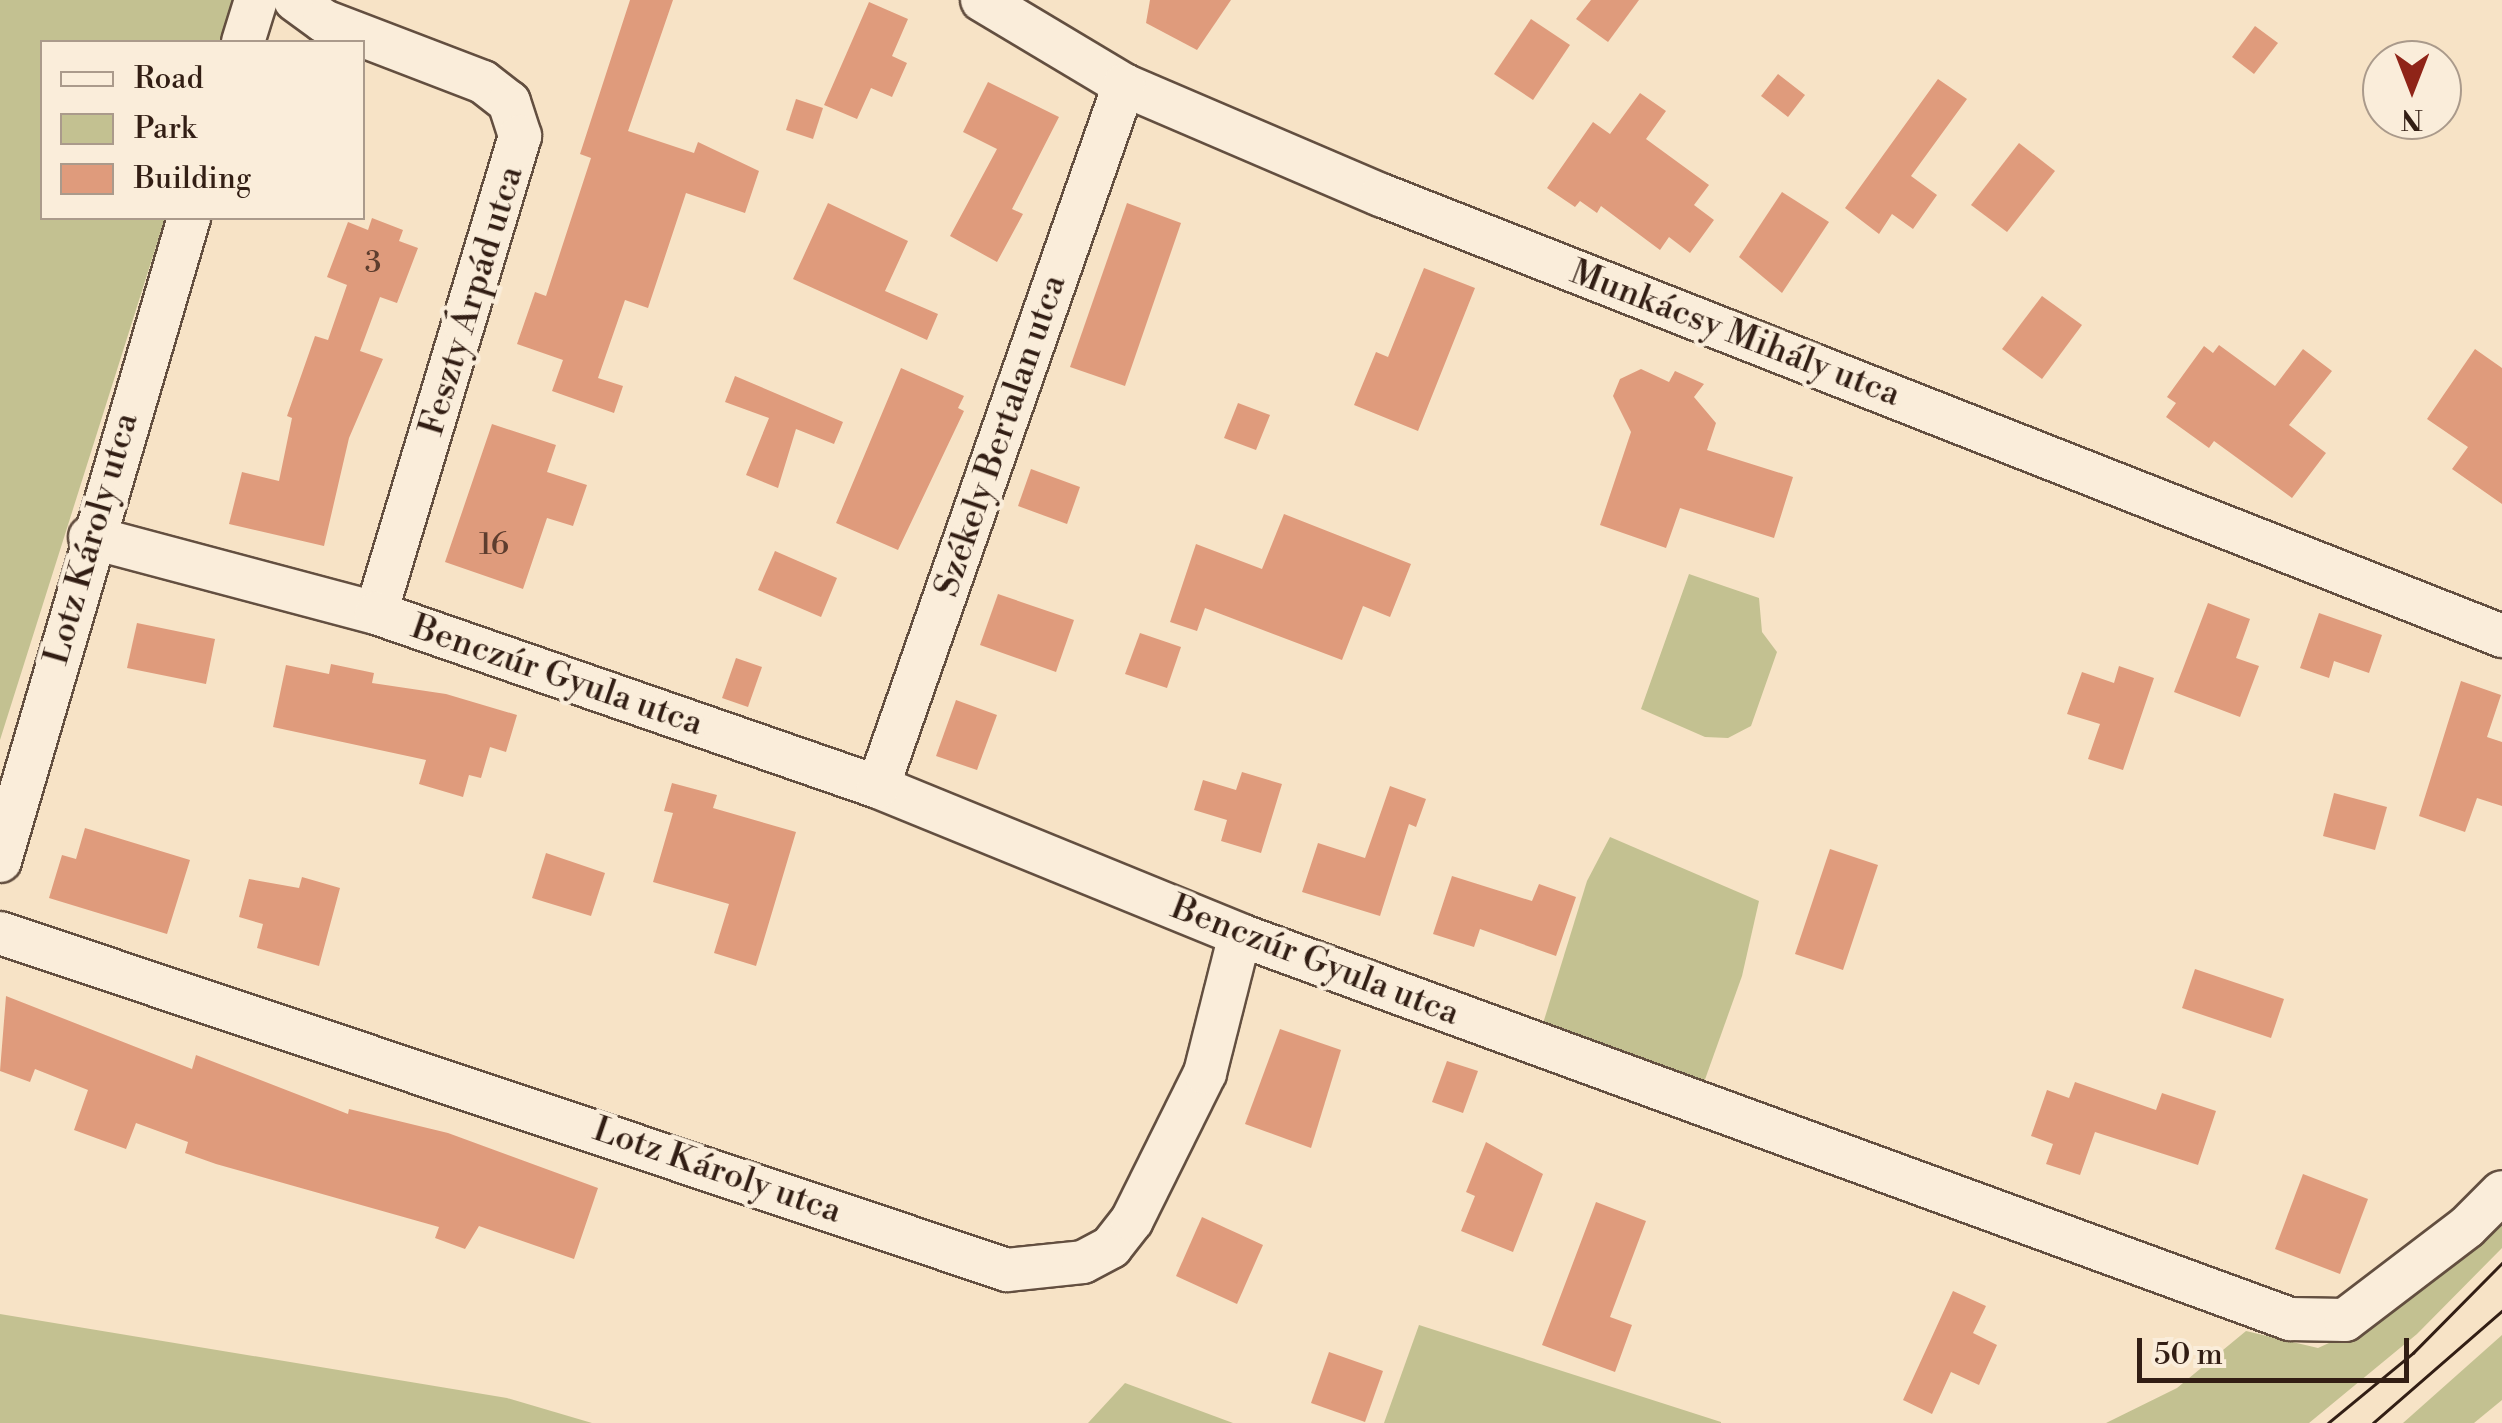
<!DOCTYPE html>
<html>
<head>
<meta charset="utf-8">
<style>
  body { margin:0 }
  #map { position:relative; width:2502px; height:1423px; overflow:hidden; background:#f7e3c6; font-family:"Libre Bodoni",serif }
  div>[style] { position:absolute }
  .green>* { inset:0; background:#c3c191 }
  .building>* { inset:0; background:#df9b7c }
  .roads { filter:drop-shadow(2px 0 #634f40) drop-shadow(-2px 0 #634f40) drop-shadow(0 2px #634f40) drop-shadow(0 -2px #634f40) }
  .minor>* { height:42px; margin:-21px; padding:0 21px; transform-origin:21px; border-radius:21px; background:#faedda }
  .tram>* { height:2.5px; margin:-1.25px; padding:0 1.25px; transform-origin:1.25px; border-radius:1.25px; background:#321e14 }
  span { translate:-50% -50%; white-space:nowrap; text-align:center; line-height:1.15; -webkit-text-stroke:9px #faedda; paint-order:stroke }
  .number-label { font-size:30px; color:#5d3d2e }
  .number-label span { -webkit-text-stroke-width:0 }
  .street-label { font-size:35px; color:#321e14 }
  .legend { position:absolute; left:40px; top:40px; width:325px; height:180px; box-sizing:border-box; background:#faedda; border:2px solid #aa9a8b; margin:0; padding:12px 18px; list-style:none; font-size:30px; color:#321e14 }
  .legend li { display:flex; align-items:center; gap:20px; height:50px }
  .legend b { width:50px; border:2px solid #aa9a8b }
  .north { position:absolute; left:2362px; top:40px; width:100px; height:100px; box-sizing:border-box; background:#faedda; border:2px solid #aa9a8b; border-radius:50%; rotate:180deg; font-size:28px; font-weight:700; line-height:40px; text-align:center; color:#321e14 }
  .north::after { content:''; display:block; margin:auto; width:35px; height:45px; background:#8f2418; clip-path:polygon(50% 0,100% 100%,50% 72%,0 100%) }
  .scale { position:absolute; left:2137px; top:1338px; width:272px; height:45px; box-sizing:border-box; border:5px solid #321e14; border-top:0; padding-left:12px; font-size:30px; line-height:35px; white-space:nowrap; color:#321e14; -webkit-text-stroke:8px #faedda; paint-order:stroke }
</style>
</head>
<body>
<div id="map">
  <div class="green">
    <i style="clip-path:polygon(0 0,235px 0,221px 42px,42px 42px,42px 218px,165px 218px,0 740px)"></i>
    <i style="clip-path:polygon(1689px 574px,1759px 598px,1762px 632px,1777px 652px,1751px 726px,1728px 738px,1705px 737px,1641px 709px)"></i>
    <i style="clip-path:polygon(1610px 837px,1759px 901px,1742px 976px,1703px 1085px,1541px 1030px,1587px 881px)"></i>
    <i style="clip-path:polygon(2502px 1200px,2502px 1248px,2417px 1334px,2309px 1423px,2106px 1423px,2177px 1388px,2246px 1331px,2318px 1348px,2364px 1327px)"></i>
    <i style="clip-path:polygon(0 1314px,507px 1398px,592px 1423px,0 1423px)"></i>
    <i style="clip-path:polygon(1419px 1325px,1721px 1422px,1721px 1423px,1384px 1423px)"></i>
    <i style="clip-path:polygon(2502px 1335px,2502px 1400px,2474px 1423px,2403px 1423px)"></i>
    <i style="clip-path:polygon(1125px 1383px,1233px 1423px,1088px 1423px)"></i>
  </div>
  <div class="building">
    <i style="clip-path:polygon(630px 0,673px 0,628px 131px,694px 153px,698px 142px,759px 171px,745px 213px,686px 193px,648px 308px,625px 300px,598px 378px,623px 386px,614px 413px,552px 391px,563px 360px,517px 344px,535px 292px,546px 296px,591px 158px,580px 154px)"></i>
    <i style="clip-path:polygon(1150px 0,1231px 0,1197px 50px,1146px 23px)"></i>
    <i style="clip-path:polygon(1591px 0,1639px 0,1608px 42px,1576px 19px)"></i>
    <i style="clip-path:polygon(869px 2px,908px 19px,892px 56px,907px 63px,892px 97px,871px 88px,857px 119px,824px 105px)"></i>
    <i style="clip-path:polygon(1531px 19px,1570px 45px,1533px 100px,1494px 74px)"></i>
    <i style="clip-path:polygon(2255px 26px,2278px 43px,2254px 74px,2232px 57px)"></i>
    <i style="clip-path:polygon(1778px 74px,1805px 95px,1788px 117px,1761px 96px)"></i>
    <i style="clip-path:polygon(1938px 79px,1967px 99px,1911px 176px,1937px 195px,1913px 229px,1892px 214px,1879px 234px,1845px 208px)"></i>
    <i style="clip-path:polygon(988px 82px,1059px 117px,1012px 209px,1023px 214px,997px 262px,950px 236px,997px 149px,963px 132px)"></i>
    <i style="clip-path:polygon(1640px 93px,1666px 111px,1646px 139px,1709px 185px,1694px 205px,1714px 220px,1690px 253px,1669px 237px,1660px 250px,1601px 206px,1597px 213px,1580px 201px,1575px 207px,1547px 188px,1593px 122px,1610px 134px)"></i>
    <i style="clip-path:polygon(796px 99px,823px 108px,813px 139px,786px 130px)"></i>
    <i style="clip-path:polygon(2019px 143px,2055px 171px,2007px 232px,1971px 205px)"></i>
    <i style="clip-path:polygon(1782px 192px,1829px 222px,1782px 293px,1739px 257px)"></i>
    <i style="clip-path:polygon(828px 203px,908px 241px,885px 291px,938px 314px,927px 340px,793px 279px)"></i>
    <i style="clip-path:polygon(1127px 203px,1181px 223px,1125px 386px,1070px 367px)"></i>
    <i style="clip-path:polygon(372px 218px,403px 230px,399px 241px,418px 248px,397px 303px,380px 297px,360px 351px,383px 359px,349px 438px,324px 546px,229px 524px,242px 472px,279px 481px,292px 418px,287px 416px,315px 336px,328px 340px,347px 285px,327px 277px,348px 222px,368px 230px)"></i>
    <i style="clip-path:polygon(1424px 268px,1475px 288px,1418px 431px,1354px 405px,1376px 352px,1388px 357px)"></i>
    <i style="clip-path:polygon(2042px 296px,2082px 325px,2042px 379px,2002px 349px)"></i>
    <i style="clip-path:polygon(2219px 345px,2275px 386px,2303px 349px,2332px 371px,2289px 425px,2326px 453px,2292px 498px,2214px 441px,2209px 448px,2166px 417px,2176px 403px,2167px 397px,2204px 346px,2213px 353px)"></i>
    <i style="clip-path:polygon(2475px 349px,2502px 368px,2502px 504px,2452px 469px,2468px 447px,2427px 419px)"></i>
    <i style="clip-path:polygon(901px 368px,964px 396px,958px 408px,964px 411px,898px 550px,836px 523px)"></i>
    <i style="clip-path:polygon(1641px 369px,1669px 382px,1675px 371px,1704px 384px,1694px 397px,1716px 423px,1707px 450px,1793px 477px,1774px 538px,1680px 508px,1666px 548px,1600px 525px,1631px 432px,1613px 396px,1620px 379px)"></i>
    <i style="clip-path:polygon(735px 376px,843px 422px,834px 444px,796px 429px,778px 488px,746px 475px,769px 418px,725px 402px)"></i>
    <i style="clip-path:polygon(1238px 403px,1270px 415px,1256px 450px,1224px 438px)"></i>
    <i style="clip-path:polygon(492px 424px,556px 445px,547px 472px,587px 485px,573px 526px,547px 518px,523px 589px,445px 562px)"></i>
    <i style="clip-path:polygon(1031px 469px,1080px 487px,1067px 524px,1018px 506px)"></i>
    <i style="clip-path:polygon(1284px 514px,1411px 564px,1390px 617px,1363px 606px,1342px 660px,1205px 608px,1197px 631px,1170px 622px,1196px 544px,1262px 569px)"></i>
    <i style="clip-path:polygon(775px 551px,837px 578px,821px 617px,758px 590px)"></i>
    <i style="clip-path:polygon(998px 594px,1074px 620px,1056px 672px,980px 645px)"></i>
    <i style="clip-path:polygon(2208px 603px,2250px 619px,2236px 658px,2259px 666px,2240px 717px,2174px 692px)"></i>
    <i style="clip-path:polygon(2319px 613px,2382px 635px,2369px 673px,2334px 661px,2329px 678px,2300px 668px)"></i>
    <i style="clip-path:polygon(137px 623px,215px 639px,206px 684px,127px 668px)"></i>
    <i style="clip-path:polygon(1140px 633px,1181px 647px,1167px 688px,1125px 674px)"></i>
    <i style="clip-path:polygon(736px 658px,762px 667px,748px 707px,722px 698px)"></i>
    <i style="clip-path:polygon(331px 664px,374px 673px,372px 683px,446px 694px,517px 715px,506px 752px,490px 747px,481px 778px,469px 775px,463px 797px,419px 784px,426px 760px,273px 727px,286px 665px,329px 674px)"></i>
    <i style="clip-path:polygon(2119px 666px,2154px 678px,2123px 770px,2088px 759px,2100px 724px,2067px 714px,2082px 672px,2114px 683px)"></i>
    <i style="clip-path:polygon(2461px 681px,2501px 695px,2487px 737px,2502px 742px,2502px 806px,2477px 798px,2465px 832px,2419px 816px)"></i>
    <i style="clip-path:polygon(956px 700px,997px 715px,977px 770px,936px 756px)"></i>
    <i style="clip-path:polygon(1242px 772px,1282px 784px,1261px 853px,1221px 841px,1227px 820px,1194px 810px,1203px 780px,1236px 790px)"></i>
    <i style="clip-path:polygon(672px 783px,717px 795px,713px 808px,796px 832px,756px 966px,714px 953px,729px 904px,653px 882px,673px 813px,664px 811px)"></i>
    <i style="clip-path:polygon(1390px 786px,1426px 799px,1416px 827px,1409px 824px,1380px 916px,1302px 892px,1318px 843px,1365px 858px)"></i>
    <i style="clip-path:polygon(2334px 793px,2387px 807px,2375px 850px,2323px 836px)"></i>
    <i style="clip-path:polygon(85px 828px,190px 860px,167px 934px,49px 898px,62px 855px,76px 859px)"></i>
    <i style="clip-path:polygon(1830px 849px,1878px 865px,1843px 970px,1795px 954px)"></i>
    <i style="clip-path:polygon(546px 853px,605px 873px,591px 916px,532px 898px)"></i>
    <i style="clip-path:polygon(1452px 876px,1532px 901px,1539px 884px,1576px 897px,1556px 956px,1480px 929px,1474px 947px,1433px 934px)"></i>
    <i style="clip-path:polygon(302px 877px,340px 888px,319px 966px,257px 948px,263px 924px,239px 917px,249px 879px,299px 888px)"></i>
    <i style="clip-path:polygon(2195px 969px,2284px 999px,2271px 1038px,2182px 1008px)"></i>
    <i style="clip-path:polygon(6px 996px,192px 1069px,196px 1055px,348px 1114px,349px 1109px,448px 1133px,598px 1188px,574px 1259px,479px 1226px,465px 1249px,435px 1238px,439px 1227px,216px 1164px,185px 1153px,188px 1142px,136px 1123px,126px 1149px,74px 1130px,88px 1090px,35px 1069px,30px 1082px,0 1071px)"></i>
    <i style="clip-path:polygon(1280px 1029px,1341px 1050px,1311px 1148px,1245px 1124px)"></i>
    <i style="clip-path:polygon(1447px 1061px,1478px 1071px,1463px 1113px,1432px 1102px)"></i>
    <i style="clip-path:polygon(2075px 1082px,2156px 1110px,2162px 1093px,2216px 1111px,2198px 1165px,2095px 1132px,2080px 1175px,2046px 1164px,2053px 1144px,2031px 1136px,2047px 1090px,2069px 1098px)"></i>
    <i style="clip-path:polygon(1486px 1142px,1543px 1174px,1513px 1252px,1461px 1231px,1475px 1196px,1466px 1192px)"></i>
    <i style="clip-path:polygon(2303px 1174px,2368px 1199px,2340px 1274px,2275px 1249px)"></i>
    <i style="clip-path:polygon(1596px 1202px,1646px 1221px,1610px 1317px,1632px 1325px,1615px 1372px,1542px 1345px)"></i>
    <i style="clip-path:polygon(1202px 1217px,1263px 1245px,1237px 1304px,1176px 1276px)"></i>
    <i style="clip-path:polygon(1953px 1291px,1986px 1306px,1973px 1333px,1997px 1345px,1979px 1385px,1951px 1372px,1932px 1414px,1903px 1400px)"></i>
    <i style="clip-path:polygon(1329px 1352px,1383px 1371px,1365px 1422px,1311px 1403px)"></i>
  </div>
  <div class="roads">
    <div class="minor">
      <i style="left:295px;top:0;width:36px;rotate:36deg"></i>
      <i style="left:324px;top:21px;width:170px;rotate:21deg"></i>
      <i style="left:483px;top:82px;width:33px;rotate:38deg"></i>
      <i style="left:509px;top:102px;width:36px;rotate:72deg"></i>
      <i style="left:520px;top:136px;width:498px;rotate:106.8deg"></i>
      <i style="left:982px;top:0;width:165px;rotate:30.9deg"></i>
      <i style="left:1124px;top:85px;width:280px;rotate:23.2deg"></i>
      <i style="left:1381px;top:195px;width:1205px;rotate:21.47deg"></i>
      <i style="left:243px;top:42px;width:44px;rotate:-72.8deg"></i>
      <i style="left:90px;top:537px;width:296px;rotate:14.9deg"></i>
      <i style="left:376px;top:613px;width:531px;rotate:19.12deg"></i>
      <i style="left:878px;top:787px;width:391px;rotate:22.2deg"></i>
      <i style="left:1240px;top:935px;width:1118px;rotate:20.09deg"></i>
      <i style="left:2290px;top:1319px;width:55px;rotate:1deg"></i>
      <i style="left:2345px;top:1320px;width:153px;rotate:-37.3deg"></i>
      <i style="left:2467px;top:1227px;width:49px;rotate:-45deg"></i>
      <i style="left:878px;top:787px;width:744px;rotate:-70.69deg"></i>
      <i style="left:0;top:861px;width:670px;rotate:-73.62deg"></i>
      <i style="left:0;top:933px;width:1062px;rotate:18.5deg"></i>
      <i style="left:1007px;top:1270px;width:76px;rotate:-6deg"></i>
      <i style="left:1083px;top:1262px;width:32px;rotate:-28deg"></i>
      <i style="left:1111px;top:1247px;width:34px;rotate:-52deg"></i>
      <i style="left:1132px;top:1220px;width:164px;rotate:-63.6deg"></i>
      <i style="left:1205px;top:1073px;width:142px;rotate:-75.8deg"></i>
    </div>
  </div>
  <div class="tram">
    <i style="left:2328px;top:1423px;width:110px;rotate:-39.5deg"></i>
    <i style="left:2413px;top:1353px;width:127px;rotate:-45.3deg"></i>
    <i style="left:2373px;top:1423px;width:171px;rotate:-41deg"></i>
  </div>
  <div class="number-label">
    <span style="left:373px;top:263px">3</span>
    <span style="left:494px;top:545px">16</span>
  </div>
  <div class="street-label">
    <span style="left:472px;top:301px;rotate:-73deg">Feszty Árpád utca</span>
    <span style="left:1735px;top:334px;rotate:21deg">Munkácsy Mihály utca</span>
    <span style="left:1001px;top:436px;rotate:-71deg">Székely Bertalan utca</span>
    <span style="left:92px;top:539px;rotate:-74deg">Lotz Károly utca</span>
    <span style="left:557px;top:676px;rotate:19deg">Benczúr Gyula utca</span>
    <span style="left:1315px;top:961px;rotate:21deg">Benczúr Gyula utca</span>
    <span style="left:717px;top:1171px;rotate:19deg">Lotz Károly utca</span>
  </div>
  <ul class="legend">
  <li><b style="height:12px;background:#faedda"></b>Road</li>
  <li><b style="height:28px;background:#c3c191"></b>Park</li>
  <li><b style="height:28px;background:#df9b7c"></b>Building</li>
  </ul>
  <div class="north">N</div>
  <div class="scale">50 m</div>
</div>
</body>
</html>
